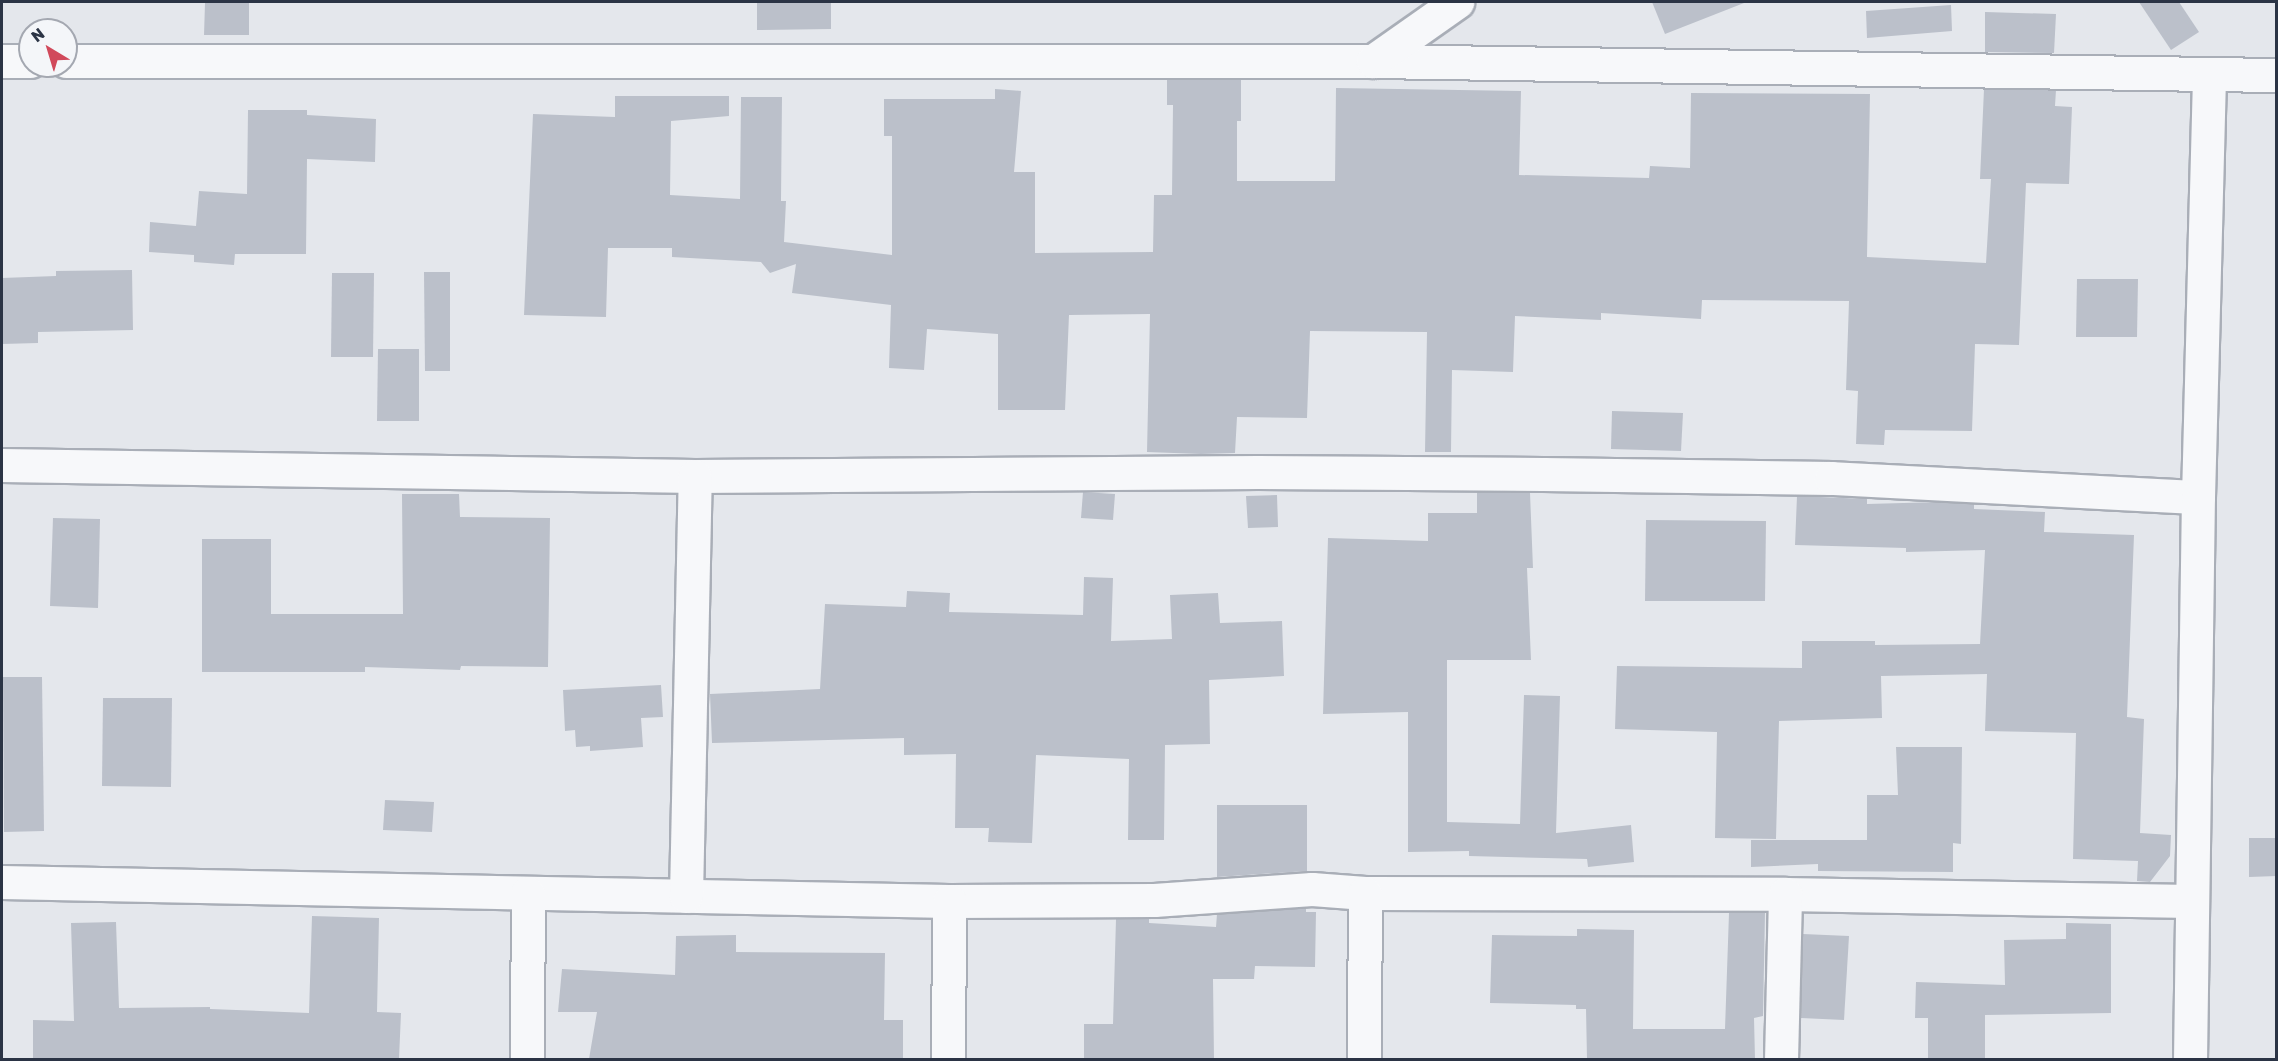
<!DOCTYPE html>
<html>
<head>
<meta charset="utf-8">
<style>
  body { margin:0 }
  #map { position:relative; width:2278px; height:1061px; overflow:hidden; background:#e4e7ec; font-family:Rubik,sans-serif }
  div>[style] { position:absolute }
  .building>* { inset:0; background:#bbc0ca }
  .roads { filter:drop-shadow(2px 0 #a9aeb7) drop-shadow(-2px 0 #a9aeb7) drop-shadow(0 2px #a9aeb7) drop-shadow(0 -2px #a9aeb7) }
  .minor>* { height:33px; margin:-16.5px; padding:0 16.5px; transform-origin:16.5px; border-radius:16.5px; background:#f7f8fa }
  span { translate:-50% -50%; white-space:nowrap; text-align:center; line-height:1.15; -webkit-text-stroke:4.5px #f4f6f9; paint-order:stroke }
  .frame { position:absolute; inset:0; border:3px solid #2b3445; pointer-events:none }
  .north { position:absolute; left:18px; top:18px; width:60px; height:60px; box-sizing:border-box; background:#f4f6f9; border:2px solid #a4a8b1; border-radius:50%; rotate:322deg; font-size:16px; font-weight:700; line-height:24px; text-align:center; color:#2b3445 }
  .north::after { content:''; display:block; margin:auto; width:21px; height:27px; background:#d1495b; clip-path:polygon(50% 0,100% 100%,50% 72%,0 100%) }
</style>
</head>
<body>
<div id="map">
  <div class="building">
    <i style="clip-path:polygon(757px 2px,831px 2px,831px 29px,757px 30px)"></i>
    <i style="clip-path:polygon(1652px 2px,1744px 2px,1744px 3px,1665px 34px)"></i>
    <i style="clip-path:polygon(2139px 2px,2179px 2px,2199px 32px,2171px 50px)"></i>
    <i style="clip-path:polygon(205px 3px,249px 3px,249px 35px,204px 35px)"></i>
    <i style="clip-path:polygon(1951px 5px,1952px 31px,1867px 38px,1866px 11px)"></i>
    <i style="clip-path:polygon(1985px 12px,2056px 14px,2054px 53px,1985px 52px)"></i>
    <i style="clip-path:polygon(1167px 80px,1241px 80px,1241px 121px,1237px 121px,1237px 181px,1335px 181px,1336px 88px,1521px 91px,1519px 175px,1649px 178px,1650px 166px,1690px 168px,1691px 93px,1870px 94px,1867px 257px,1986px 263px,1991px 179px,1980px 179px,1984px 89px,2056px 90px,2055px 106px,2072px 107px,2069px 184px,2026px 183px,2019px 345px,1975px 344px,1972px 431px,1885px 430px,1884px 445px,1856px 444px,1858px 391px,1846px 390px,1849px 301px,1702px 300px,1701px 319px,1601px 313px,1601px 320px,1515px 316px,1513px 372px,1452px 370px,1451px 452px,1425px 452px,1427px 332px,1310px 331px,1307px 418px,1237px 417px,1235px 453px,1201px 454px,1147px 452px,1150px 314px,1069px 315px,1065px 410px,998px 410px,998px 334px,927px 329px,924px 370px,889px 368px,891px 305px,792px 293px,796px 264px,770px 273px,761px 262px,672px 257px,672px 248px,608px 248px,606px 317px,524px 315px,533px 114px,615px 117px,615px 96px,729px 96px,729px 116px,671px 121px,670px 195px,740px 199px,741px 97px,782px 97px,781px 201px,786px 201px,784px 242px,892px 255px,892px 136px,884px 136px,884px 99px,995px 99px,995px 89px,1021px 91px,1014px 172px,1035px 172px,1035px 253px,1153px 252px,1154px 195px,1172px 195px,1173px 105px,1167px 105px)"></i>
    <i style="clip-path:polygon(248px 110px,307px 110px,307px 115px,376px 119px,375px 162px,307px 159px,306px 254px,235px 254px,234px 265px,194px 262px,194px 255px,149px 252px,150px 222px,196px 226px,199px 191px,247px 194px)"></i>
    <i style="clip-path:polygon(132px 270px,133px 330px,38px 332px,38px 343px,2px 344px,2px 278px,56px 276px,56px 271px)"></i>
    <i style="clip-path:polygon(424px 272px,450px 272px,450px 371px,425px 371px)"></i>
    <i style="clip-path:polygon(332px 273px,374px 273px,373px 357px,331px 357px)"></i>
    <i style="clip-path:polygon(2077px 279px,2138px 279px,2137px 337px,2076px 337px)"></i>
    <i style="clip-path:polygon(378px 349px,419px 349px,419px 421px,377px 421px)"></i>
    <i style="clip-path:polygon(1612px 411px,1683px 413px,1681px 451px,1611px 449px)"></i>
    <i style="clip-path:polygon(1083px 492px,1115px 494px,1113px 520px,1081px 518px)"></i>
    <i style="clip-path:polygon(1477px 492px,1530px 493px,1533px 568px,1527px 568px,1531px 660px,1447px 660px,1447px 822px,1520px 824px,1524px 695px,1560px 696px,1556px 833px,1631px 825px,1634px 862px,1588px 867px,1587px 859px,1469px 856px,1469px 851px,1408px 852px,1408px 712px,1323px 714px,1328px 538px,1428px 541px,1428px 513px,1477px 513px)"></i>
    <i style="clip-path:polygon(402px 494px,459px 494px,460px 517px,550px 518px,548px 667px,461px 666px,460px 670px,365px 667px,365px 672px,202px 672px,202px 539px,271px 539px,271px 614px,403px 614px)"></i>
    <i style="clip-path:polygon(1277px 495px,1278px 527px,1248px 528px,1246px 496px)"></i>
    <i style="clip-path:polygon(1797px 496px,1867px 499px,1867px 504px,1940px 502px,1974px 504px,1974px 509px,2045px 512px,2044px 532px,2134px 535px,2127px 717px,2144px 719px,2140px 833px,2171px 835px,2170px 856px,2150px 882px,2137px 881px,2138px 861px,2073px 859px,2076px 733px,1985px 731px,1987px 674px,1881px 676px,1882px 718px,1779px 721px,1776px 839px,1715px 838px,1717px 732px,1615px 729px,1617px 666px,1802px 668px,1802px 641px,1875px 641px,1875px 645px,1980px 644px,1985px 550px,1906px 552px,1906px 548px,1795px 545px)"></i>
    <i style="clip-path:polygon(53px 518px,100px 519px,98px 608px,50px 606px)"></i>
    <i style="clip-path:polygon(1646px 520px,1766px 521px,1765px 601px,1645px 601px)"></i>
    <i style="clip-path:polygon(1084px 577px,1113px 578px,1111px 641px,1172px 639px,1170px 595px,1218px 593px,1220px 623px,1282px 621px,1284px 676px,1209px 680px,1210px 744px,1165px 745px,1164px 840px,1128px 840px,1129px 759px,1036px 755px,1032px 843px,988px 842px,989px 828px,955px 828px,956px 754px,904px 755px,904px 738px,712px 743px,710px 694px,820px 689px,825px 604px,906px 607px,907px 591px,950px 593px,949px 612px,1083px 615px)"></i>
    <i style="clip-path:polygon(3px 677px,42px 677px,44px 831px,4px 832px)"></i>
    <i style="clip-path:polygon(661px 685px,663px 717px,641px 718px,643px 747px,590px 751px,590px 746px,576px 747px,575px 730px,565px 731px,563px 690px)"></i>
    <i style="clip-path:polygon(103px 698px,172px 698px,171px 787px,102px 786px)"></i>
    <i style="clip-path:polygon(1896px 747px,1962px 747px,1961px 844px,1953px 843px,1953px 872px,1818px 871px,1818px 864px,1751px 867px,1751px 840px,1867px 840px,1867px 795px,1898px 795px)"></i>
    <i style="clip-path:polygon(385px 800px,434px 802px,432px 832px,383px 830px)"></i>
    <i style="clip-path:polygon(1217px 805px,1307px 805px,1307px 871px,1217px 877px)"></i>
    <i style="clip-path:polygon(2249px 838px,2277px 838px,2277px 876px,2249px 877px)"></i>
    <i style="clip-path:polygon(1306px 908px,1306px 912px,1316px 912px,1315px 967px,1255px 966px,1254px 979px,1213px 979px,1214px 1059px,1084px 1059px,1084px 1024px,1113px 1024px,1116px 919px,1149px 919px,1149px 923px,1216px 927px,1217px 914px)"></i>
    <i style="clip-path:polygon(1729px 913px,1765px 913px,1763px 1016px,1754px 1018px,1755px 1059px,1587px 1059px,1586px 1009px,1576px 1009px,1576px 1005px,1490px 1003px,1492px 935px,1577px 936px,1577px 929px,1634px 930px,1633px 1029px,1725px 1029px)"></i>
    <i style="clip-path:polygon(312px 916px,379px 918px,377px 1012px,401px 1013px,399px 1059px,33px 1059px,33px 1020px,74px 1021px,71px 923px,116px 922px,119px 1008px,210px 1007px,210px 1009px,309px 1013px)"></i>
    <i style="clip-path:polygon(2066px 923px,2111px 924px,2111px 1013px,1985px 1015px,1985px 1059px,1928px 1059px,1928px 1018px,1915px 1018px,1916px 982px,2005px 985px,2004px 940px,2066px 939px)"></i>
    <i style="clip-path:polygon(1803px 934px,1849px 936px,1844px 1020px,1801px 1018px)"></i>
    <i style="clip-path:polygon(736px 935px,736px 952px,885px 953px,884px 1020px,903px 1020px,903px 1059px,589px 1059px,597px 1012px,558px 1012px,562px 969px,675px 975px,676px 936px)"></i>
  </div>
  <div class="roads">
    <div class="minor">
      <i style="left:2px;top:61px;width:28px"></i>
      <i style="left:66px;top:61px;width:1307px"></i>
      <i style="left:1373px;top:61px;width:903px;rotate:0.89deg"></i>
      <i style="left:1373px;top:61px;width:103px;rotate:-35.1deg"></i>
      <i style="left:2px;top:465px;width:693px;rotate:0.91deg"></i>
      <i style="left:695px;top:476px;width:563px;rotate:-0.41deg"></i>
      <i style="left:1258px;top:472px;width:285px;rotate:0.4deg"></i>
      <i style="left:1543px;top:474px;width:288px;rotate:0.8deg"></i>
      <i style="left:1831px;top:478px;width:367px;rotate:3deg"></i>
      <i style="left:2px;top:882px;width:947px;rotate:1.15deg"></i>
      <i style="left:949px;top:901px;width:205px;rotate:-0.3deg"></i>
      <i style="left:1154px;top:900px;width:158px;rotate:-4deg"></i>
      <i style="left:1312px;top:889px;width:53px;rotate:4.3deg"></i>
      <i style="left:1365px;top:893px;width:420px;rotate:0.1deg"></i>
      <i style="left:1785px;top:894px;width:407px;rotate:1deg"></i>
      <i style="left:686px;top:896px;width:420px;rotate:-88.8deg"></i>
      <i style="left:527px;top:1060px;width:167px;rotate:-89.7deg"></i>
      <i style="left:948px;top:1060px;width:159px;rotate:-89.6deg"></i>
      <i style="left:1364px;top:1060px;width:167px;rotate:-89.7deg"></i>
      <i style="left:1781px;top:1060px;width:166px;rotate:-88.6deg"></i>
      <i style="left:2190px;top:1060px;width:563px;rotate:-89.19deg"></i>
      <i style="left:2198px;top:497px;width:423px;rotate:-88.5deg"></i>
    </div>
  </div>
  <div class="frame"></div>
  <div class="north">N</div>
</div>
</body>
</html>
